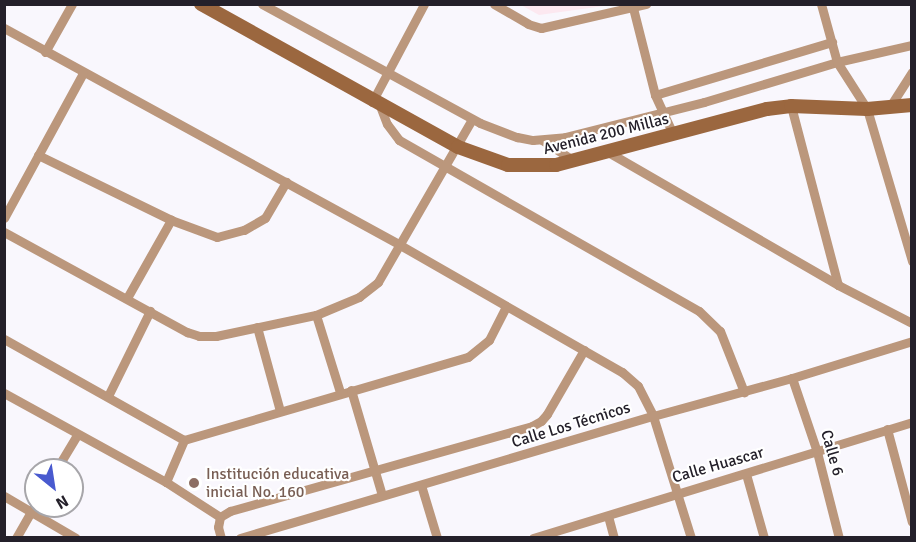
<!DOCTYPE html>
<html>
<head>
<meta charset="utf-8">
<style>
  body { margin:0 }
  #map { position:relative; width:916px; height:542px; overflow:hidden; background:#f9f7fd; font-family:Signika,sans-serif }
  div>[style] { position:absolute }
  .commercial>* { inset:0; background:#fce8f0 }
  .minor>* { height:9px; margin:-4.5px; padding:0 4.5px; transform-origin:4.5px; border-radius:4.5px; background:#bb977c }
  .secondary>* { height:14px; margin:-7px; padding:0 7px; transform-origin:7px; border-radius:7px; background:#9b673f }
  .dots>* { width:16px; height:16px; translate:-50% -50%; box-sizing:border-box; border:3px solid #fff; border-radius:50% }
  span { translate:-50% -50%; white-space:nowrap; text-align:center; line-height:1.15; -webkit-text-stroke:4.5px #fff; paint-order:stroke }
  .street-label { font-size:16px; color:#24202a }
  .education-label { font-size:16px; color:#785e54 }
  .left { translate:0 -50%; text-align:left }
  .frame { position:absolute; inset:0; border:6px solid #24202a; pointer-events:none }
  .north { position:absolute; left:24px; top:458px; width:60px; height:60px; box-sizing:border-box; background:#fff; border:2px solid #a7a6aa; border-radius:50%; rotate:150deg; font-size:16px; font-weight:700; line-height:24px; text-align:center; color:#24202a }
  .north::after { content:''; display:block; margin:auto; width:21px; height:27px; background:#495acf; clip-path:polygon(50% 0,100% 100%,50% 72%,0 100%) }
</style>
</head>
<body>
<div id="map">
  <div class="commercial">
    <i style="clip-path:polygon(521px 5px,611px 5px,539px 15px)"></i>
  </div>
  <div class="minor">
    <i style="left:262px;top:4px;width:248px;rotate:28.6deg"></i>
    <i style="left:480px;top:123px;width:40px;rotate:21deg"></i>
    <i style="left:517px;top:137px;width:16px;rotate:11deg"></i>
    <i style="left:533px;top:140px;width:32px;rotate:-5deg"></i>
    <i style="left:565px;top:137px;width:143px;rotate:-14.1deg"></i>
    <i style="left:704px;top:102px;width:139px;rotate:-16.7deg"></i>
    <i style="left:837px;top:62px;width:77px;rotate:-12.8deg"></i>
    <i style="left:494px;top:4px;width:39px;rotate:30deg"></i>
    <i style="left:528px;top:24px;width:14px;rotate:17deg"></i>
    <i style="left:541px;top:28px;width:108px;rotate:-12.9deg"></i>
    <i style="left:632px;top:4px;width:94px;rotate:75.8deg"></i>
    <i style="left:655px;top:95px;width:43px;rotate:65.2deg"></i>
    <i style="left:821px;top:4px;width:60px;rotate:74.6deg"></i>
    <i style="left:837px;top:62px;width:56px;rotate:57.4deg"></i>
    <i style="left:867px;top:109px;width:159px;rotate:73.5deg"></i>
    <i style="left:4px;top:28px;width:452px;rotate:28.7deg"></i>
    <i style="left:400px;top:245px;width:256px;rotate:29.8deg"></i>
    <i style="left:622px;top:372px;width:21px;rotate:41deg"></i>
    <i style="left:638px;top:386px;width:34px;rotate:63deg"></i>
    <i style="left:653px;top:416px;width:128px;rotate:72.7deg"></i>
    <i style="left:45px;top:52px;width:55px;rotate:-60.6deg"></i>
    <i style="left:655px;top:95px;width:185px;rotate:-16.7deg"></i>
    <i style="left:372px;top:102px;width:111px;rotate:-62deg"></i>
    <i style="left:380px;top:106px;width:19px;rotate:69deg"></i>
    <i style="left:387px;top:124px;width:20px;rotate:53deg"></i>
    <i style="left:399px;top:140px;width:345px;rotate:29.7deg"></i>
    <i style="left:699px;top:311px;width:29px;rotate:44deg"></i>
    <i style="left:720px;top:331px;width:66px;rotate:68.5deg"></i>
    <i style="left:791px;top:106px;width:185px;rotate:75.3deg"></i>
    <i style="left:889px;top:108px;width:43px;rotate:-57.4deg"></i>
    <i style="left:542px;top:140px;width:38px;rotate:33deg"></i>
    <i style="left:608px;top:152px;width:266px;rotate:30deg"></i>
    <i style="left:838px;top:285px;width:83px;rotate:27.2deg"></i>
    <i style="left:38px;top:155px;width:148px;rotate:26deg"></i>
    <i style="left:171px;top:220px;width:49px;rotate:20.3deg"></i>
    <i style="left:217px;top:237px;width:28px;rotate:-15deg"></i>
    <i style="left:244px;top:230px;width:24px;rotate:-30deg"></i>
    <i style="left:265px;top:218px;width:42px;rotate:-59.7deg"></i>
    <i style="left:4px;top:218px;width:165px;rotate:-61.4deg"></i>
    <i style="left:4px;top:232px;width:209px;rotate:28.7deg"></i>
    <i style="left:187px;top:332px;width:13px;rotate:18deg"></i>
    <i style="left:199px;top:336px;width:17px"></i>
    <i style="left:216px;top:336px;width:102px;rotate:-11.9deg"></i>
    <i style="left:316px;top:315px;width:47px;rotate:-22.7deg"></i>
    <i style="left:359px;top:297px;width:24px;rotate:-38deg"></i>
    <i style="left:378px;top:282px;width:188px;rotate:-60deg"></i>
    <i style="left:127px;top:298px;width:90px;rotate:-60.6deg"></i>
    <i style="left:316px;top:315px;width:81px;rotate:72.7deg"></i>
    <i style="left:257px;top:327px;width:87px;rotate:74.7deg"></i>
    <i style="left:4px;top:339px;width:206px;rotate:29.3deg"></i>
    <i style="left:184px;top:440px;width:296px;rotate:-16.3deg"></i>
    <i style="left:468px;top:357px;width:27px;rotate:-39deg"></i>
    <i style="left:489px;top:340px;width:38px;rotate:-63deg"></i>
    <i style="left:792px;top:378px;width:78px;rotate:71.3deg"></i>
    <i style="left:817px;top:452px;width:89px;rotate:75.7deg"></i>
    <i style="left:351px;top:390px;width:109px;rotate:73.6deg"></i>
    <i style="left:4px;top:393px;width:185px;rotate:28.8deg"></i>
    <i style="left:166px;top:482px;width:64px;rotate:32.9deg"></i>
    <i style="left:220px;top:517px;width:12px;rotate:-31deg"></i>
    <i style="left:230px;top:511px;width:314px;rotate:-15.7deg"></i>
    <i style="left:532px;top:426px;width:10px;rotate:-29deg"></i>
    <i style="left:541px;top:421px;width:9px;rotate:-49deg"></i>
    <i style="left:547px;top:414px;width:74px;rotate:-60deg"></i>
    <i style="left:108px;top:396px;width:95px;rotate:-63.7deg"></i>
    <i style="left:887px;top:429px;width:96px;rotate:75deg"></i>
    <i style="left:56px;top:470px;width:41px;rotate:-59deg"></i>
    <i style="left:746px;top:474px;width:66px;rotate:74.3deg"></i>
    <i style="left:166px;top:482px;width:46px;rotate:-66.8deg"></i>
    <i style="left:421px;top:485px;width:55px;rotate:73.2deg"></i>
    <i style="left:4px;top:496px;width:83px;rotate:30.3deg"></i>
    <i style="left:608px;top:516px;width:23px;rotate:75deg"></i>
    <i style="left:220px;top:517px;width:10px;rotate:101deg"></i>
    <i style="left:218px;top:527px;width:11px;rotate:75deg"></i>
    <i style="left:16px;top:538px;width:40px;rotate:-60.3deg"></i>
    <i style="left:240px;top:538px;width:431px;rotate:-16.5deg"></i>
    <i style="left:653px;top:416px;width:144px;rotate:-15.3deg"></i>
    <i style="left:792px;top:378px;width:126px;rotate:-17.1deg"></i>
    <i style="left:533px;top:538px;width:396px;rotate:-17deg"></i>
  </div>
  <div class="secondary">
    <i style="left:201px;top:4px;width:294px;rotate:29.1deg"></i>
    <i style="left:458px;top:147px;width:53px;rotate:19.8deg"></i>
    <i style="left:508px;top:165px;width:48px"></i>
    <i style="left:556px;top:165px;width:218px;rotate:-14.9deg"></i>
    <i style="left:767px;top:109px;width:24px;rotate:-7deg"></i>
    <i style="left:791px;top:106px;width:76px;rotate:2.3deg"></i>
    <i style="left:867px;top:109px;width:45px;rotate:-5.1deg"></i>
  </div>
  <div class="dots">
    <i style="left:194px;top:483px;background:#8d6e63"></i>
  </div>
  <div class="street-label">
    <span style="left:606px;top:134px;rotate:-14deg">Avenida 200 Millas</span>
    <span style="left:571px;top:425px;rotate:-17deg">Calle Los Técnicos</span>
    <span style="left:832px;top:453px;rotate:74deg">Calle 6</span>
    <span style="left:718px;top:465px;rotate:-16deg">Calle Huascar</span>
  </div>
  <div class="education-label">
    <span class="left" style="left:206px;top:483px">Institución educativa<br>inicial No. 160</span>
  </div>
  <div class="frame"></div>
  <div class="north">N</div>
</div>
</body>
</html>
